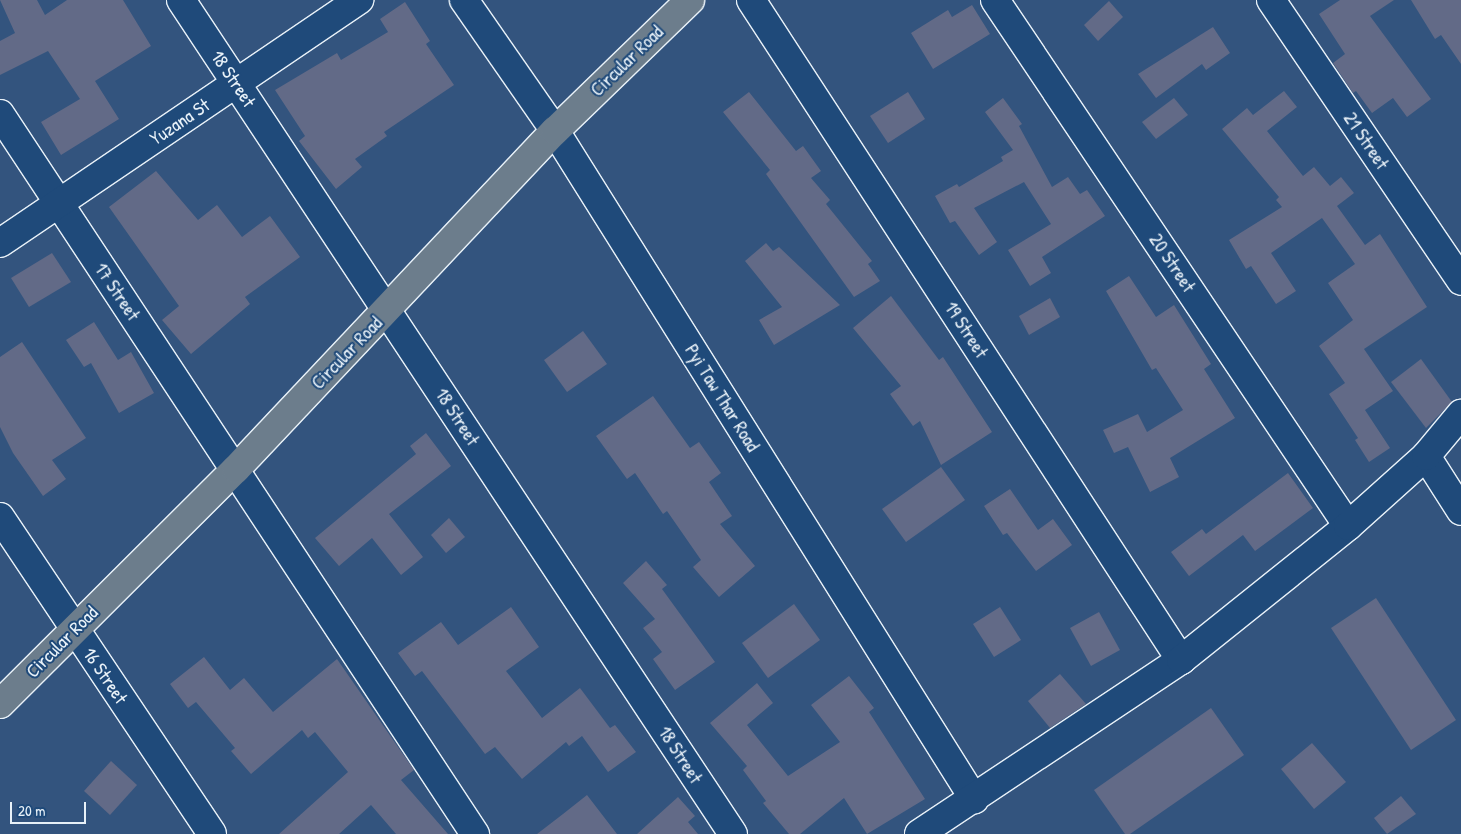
<!DOCTYPE html>
<html>
<head>
<meta charset="utf-8">
<style>
  body { margin:0 }
  #map { position:relative; width:1461px; height:834px; overflow:hidden; background:#33547e; font-family:"Patrick Hand",sans-serif }
  div>[style] { position:absolute }
  .building>* { inset:0; background:#626a87 }
  .roads { filter:drop-shadow(1px 0 #e8f1f8) drop-shadow(-1px 0 #e8f1f8) drop-shadow(0 1px #e8f1f8) drop-shadow(0 -1px #e8f1f8) }
  .minor>* { height:28px; margin:-14px; padding:0 14px; transform-origin:14px; border-radius:14px; background:#1f4a7a }
  .tertiary>* { height:28px; margin:-14px; padding:0 14px; transform-origin:14px; border-radius:14px; background:#1f4a7a }
  .primary>* { height:28px; margin:-14px; padding:0 14px; transform-origin:14px; border-radius:14px; background:#6c7d8c }
  span { translate:-50% -50%; white-space:nowrap; text-align:center; line-height:1.15; -webkit-text-stroke:4px #1f4a7a; paint-order:stroke }
  .street-label { font-size:19px; color:#e8f1f8 }
  .scale { position:absolute; left:10px; top:802px; width:76px; height:22px; box-sizing:border-box; border:2px solid #e8f1f8; border-top:0; padding-left:6px; font-size:15px; line-height:18px; white-space:nowrap; color:#e8f1f8; -webkit-text-stroke:4px #1f4a7a; paint-order:stroke }
</style>
</head>
<body>
<div id="map">
  <div class="building">
    <i style="clip-path:polygon(0 0,37px 0,45px 15px,67px 0,123px 0,151px 46px,95px 81px,119px 119px,61px 155px,41px 122px,80px 99px,48px 51px,0 75px,0 41px,15px 33px)"></i>
    <i style="clip-path:polygon(1340px 0,1394px 0,1370px 16px,1431px 99px,1407px 117px,1393px 98px,1372px 113px,1356px 91px,1353px 93px,1333px 63px,1345px 54px,1319px 14px)"></i>
    <i style="clip-path:polygon(1411px 0,1461px 0,1461px 64px,1441px 35px,1435px 39px)"></i>
    <i style="clip-path:polygon(1109px 1px,1123px 17px,1098px 41px,1084px 25px)"></i>
    <i style="clip-path:polygon(405px 2px,430px 41px,426px 44px,454px 85px,384px 132px,387px 136px,355px 159px,362px 167px,336px 189px,299px 141px,305px 136px,275px 90px,337px 53px,341px 60px,388px 32px,380px 19px)"></i>
    <i style="clip-path:polygon(972px 5px,990px 34px,933px 69px,911px 33px,948px 10px,952px 17px)"></i>
    <i style="clip-path:polygon(1213px 27px,1230px 53px,1206px 70px,1202px 64px,1156px 98px,1138px 74px)"></i>
    <i style="clip-path:polygon(1284px 91px,1297px 107px,1267px 131px,1303px 176px,1314px 167px,1330px 186px,1341px 177px,1354px 193px,1337px 206px,1365px 245px,1380px 234px,1427px 307px,1364px 349px,1393px 391px,1365px 410px,1390px 448px,1369px 462px,1355px 440px,1358px 438px,1329px 394px,1345px 383px,1319px 346px,1353px 320px,1328px 283px,1355px 264px,1322px 218px,1271px 253px,1296px 291px,1276px 304px,1251px 266px,1246px 269px,1229px 240px,1282px 207px,1276px 200px,1279px 197px,1222px 129px,1247px 108px,1253px 115px)"></i>
    <i style="clip-path:polygon(749px 92px,796px 151px,803px 146px,821px 171px,811px 178px,830px 200px,826px 204px,872px 261px,868px 264px,880px 281px,854px 297px,766px 174px,770px 170px,723px 112px)"></i>
    <i style="clip-path:polygon(908px 92px,925px 119px,888px 143px,870px 116px)"></i>
    <i style="clip-path:polygon(1003px 98px,1022px 124px,1019px 126px,1052px 187px,1068px 177px,1080px 194px,1087px 190px,1105px 216px,1042px 257px,1051px 273px,1030px 286px,1008px 250px,1051px 224px,1024px 182px,974px 208px,997px 242px,979px 255px,955px 221px,950px 223px,935px 196px,957px 184px,959px 187px,1003px 161px,1001px 157px,1013px 150px,985px 112px)"></i>
    <i style="clip-path:polygon(1174px 98px,1188px 115px,1156px 139px,1142px 122px)"></i>
    <i style="clip-path:polygon(156px 171px,198px 220px,217px 205px,242px 237px,270px 216px,300px 257px,245px 297px,250px 304px,191px 354px,162px 320px,179px 306px,109px 207px)"></i>
    <i style="clip-path:polygon(766px 243px,773px 251px,779px 247px,840px 305px,774px 345px,759px 320px,782px 307px,745px 261px)"></i>
    <i style="clip-path:polygon(52px 253px,71px 282px,29px 307px,11px 278px)"></i>
    <i style="clip-path:polygon(1129px 276px,1156px 317px,1174px 305px,1211px 364px,1204px 369px,1235px 418px,1170px 458px,1179px 477px,1150px 492px,1128px 447px,1114px 453px,1103px 430px,1138px 414px,1147px 432px,1183px 410px,1156px 368px,1152px 370px,1106px 291px)"></i>
    <i style="clip-path:polygon(891px 296px,939px 360px,943px 357px,992px 432px,941px 465px,920px 421px,913px 426px,890px 394px,901px 386px,853px 328px)"></i>
    <i style="clip-path:polygon(1050px 298px,1060px 317px,1029px 335px,1019px 316px)"></i>
    <i style="clip-path:polygon(94px 322px,118px 360px,131px 352px,154px 393px,119px 413px,91px 363px,84px 367px,66px 340px)"></i>
    <i style="clip-path:polygon(583px 331px,607px 364px,567px 392px,544px 360px)"></i>
    <i style="clip-path:polygon(22px 342px,86px 438px,52px 460px,66px 479px,43px 496px,13px 453px,0 427px,0 357px)"></i>
    <i style="clip-path:polygon(1421px 359px,1452px 402px,1426px 428px,1391px 382px)"></i>
    <i style="clip-path:polygon(653px 396px,690px 448px,699px 442px,721px 473px,709px 482px,732px 516px,720px 524px,755px 566px,719px 597px,693px 567px,701px 560px,667px 511px,663px 514px,635px 473px,627px 479px,596px 436px)"></i>
    <i style="clip-path:polygon(426px 433px,451px 466px,389px 514px,423px 557px,401px 575px,372px 538px,339px 566px,315px 538px,416px 454px,410px 446px)"></i>
    <i style="clip-path:polygon(941px 467px,965px 500px,906px 542px,882px 509px)"></i>
    <i style="clip-path:polygon(1288px 473px,1313px 508px,1255px 551px,1243px 535px,1189px 576px,1171px 552px,1202px 529px,1206px 534px)"></i>
    <i style="clip-path:polygon(1010px 489px,1038px 530px,1053px 519px,1072px 545px,1036px 571px,1007px 533px,1003px 535px,984px 506px)"></i>
    <i style="clip-path:polygon(449px 518px,465px 537px,446px 553px,431px 535px)"></i>
    <i style="clip-path:polygon(646px 561px,667px 585px,662px 589px,715px 662px,675px 690px,653px 659px,662px 652px,643px 628px,655px 619px,623px 583px)"></i>
    <i style="clip-path:polygon(1376px 598px,1456px 720px,1411px 750px,1331px 628px)"></i>
    <i style="clip-path:polygon(794px 604px,820px 640px,768px 678px,742px 643px)"></i>
    <i style="clip-path:polygon(511px 607px,539px 647px,506px 671px,542px 718px,580px 688px,610px 728px,615px 725px,636px 752px,608px 772px,582px 736px,569px 746px,566px 742px,522px 779px,495px 747px,485px 754px,422px 671px,415px 676px,398px 653px,441px 622px,458px 645px)"></i>
    <i style="clip-path:polygon(1000px 607px,1021px 640px,994px 657px,973px 624px)"></i>
    <i style="clip-path:polygon(1099px 612px,1120px 650px,1091px 666px,1070px 628px)"></i>
    <i style="clip-path:polygon(204px 657px,230px 690px,244px 678px,273px 712px,337px 659px,414px 770px,401px 780px,448px 834px,396px 834px,371px 805px,339px 834px,279px 834px,348px 772px,315px 732px,308px 738px,302px 730px,251px 774px,231px 751px,235px 748px,196px 702px,188px 708px,170px 684px)"></i>
    <i style="clip-path:polygon(1060px 674px,1086px 704px,1050px 728px,1028px 701px)"></i>
    <i style="clip-path:polygon(849px 676px,874px 708px,869px 712px,925px 799px,867px 834px,844px 798px,800px 834px,789px 834px,763px 803px,766px 801px,743px 770px,747px 766px,710px 723px,757px 683px,773px 703px,747px 725px,788px 776px,840px 742px,811px 705px)"></i>
    <i style="clip-path:polygon(1211px 708px,1244px 755px,1130px 834px,1125px 834px,1094px 790px)"></i>
    <i style="clip-path:polygon(1312px 743px,1346px 782px,1314px 809px,1281px 769px)"></i>
    <i style="clip-path:polygon(111px 761px,137px 785px,110px 815px,84px 791px)"></i>
    <i style="clip-path:polygon(587px 795px,617px 834px,537px 834px,563px 814px)"></i>
    <i style="clip-path:polygon(1401px 796px,1416px 814px,1387px 834px,1374px 818px)"></i>
    <i style="clip-path:polygon(678px 797px,695px 816px,688px 822px,698px 834px,637px 834px)"></i>
  </div>
  <div class="roads">
    <div class="minor">
      <i style="left:181px;top:0;width:1000px;rotate:56.5deg"></i>
      <i style="left:751px;top:0;width:788px;rotate:56.92deg"></i>
      <i style="left:995px;top:0;width:633px;rotate:56.13deg"></i>
      <i style="left:1271px;top:0;width:339px;rotate:55.9deg"></i>
      <i style="left:0;top:114px;width:863px;rotate:56.59deg"></i>
      <i style="left:555px;top:131px;width:789px;rotate:57.9deg"></i>
      <i style="left:0;top:243px;width:434px;rotate:-34.1deg"></i>
      <i style="left:1426px;top:456px;width:65px;rotate:57.5deg"></i>
      <i style="left:0;top:517px;width:381px;rotate:56.2deg"></i>
      <i style="left:919px;top:834px;width:315px;rotate:-33.6deg"></i>
      <i style="left:1181px;top:660px;width:214px;rotate:-38.7deg"></i>
      <i style="left:1348px;top:526px;width:105px;rotate:-41.9deg"></i>
      <i style="left:1426px;top:456px;width:55px;rotate:-50.2deg"></i>
    </div>
    <div class="tertiary">
      <i style="left:464px;top:0;width:160px;rotate:55.2deg"></i>
    </div>
    <div class="primary">
      <i style="left:0;top:704px;width:333px;rotate:-44.9deg"></i>
      <i style="left:236px;top:469px;width:465px;rotate:-46.7deg"></i>
      <i style="left:555px;top:131px;width:188px;rotate:-44.1deg"></i>
    </div>
  </div>
  <div class="street-label">
    <span style="left:627px;top:61px;rotate:-44deg">Circular Road</span>
    <span style="left:233px;top:79px;rotate:56deg">18 Street</span>
    <span style="left:180px;top:122px;rotate:-34deg">Yuzana St</span>
    <span style="left:1366px;top:141px;rotate:56deg">21 Street</span>
    <span style="left:1172px;top:263px;rotate:56deg">20 Street</span>
    <span style="left:117px;top:292px;rotate:56deg">17 Street</span>
    <span style="left:966px;top:330px;rotate:57deg">19 Street</span>
    <span style="left:347px;top:353px;rotate:-46deg">Circular Road</span>
    <span style="left:722px;top:398px;rotate:58deg">Pyi Taw Thar Road</span>
    <span style="left:457px;top:417px;rotate:57deg">18 Street</span>
    <span style="left:62px;top:642px;rotate:-45deg">Circular Road</span>
    <span style="left:105px;top:676px;rotate:56deg">16 Street</span>
    <span style="left:680px;top:755px;rotate:57deg">18 Street</span>
  </div>
  <div class="scale">20 m</div>
</div>
</body>
</html>
